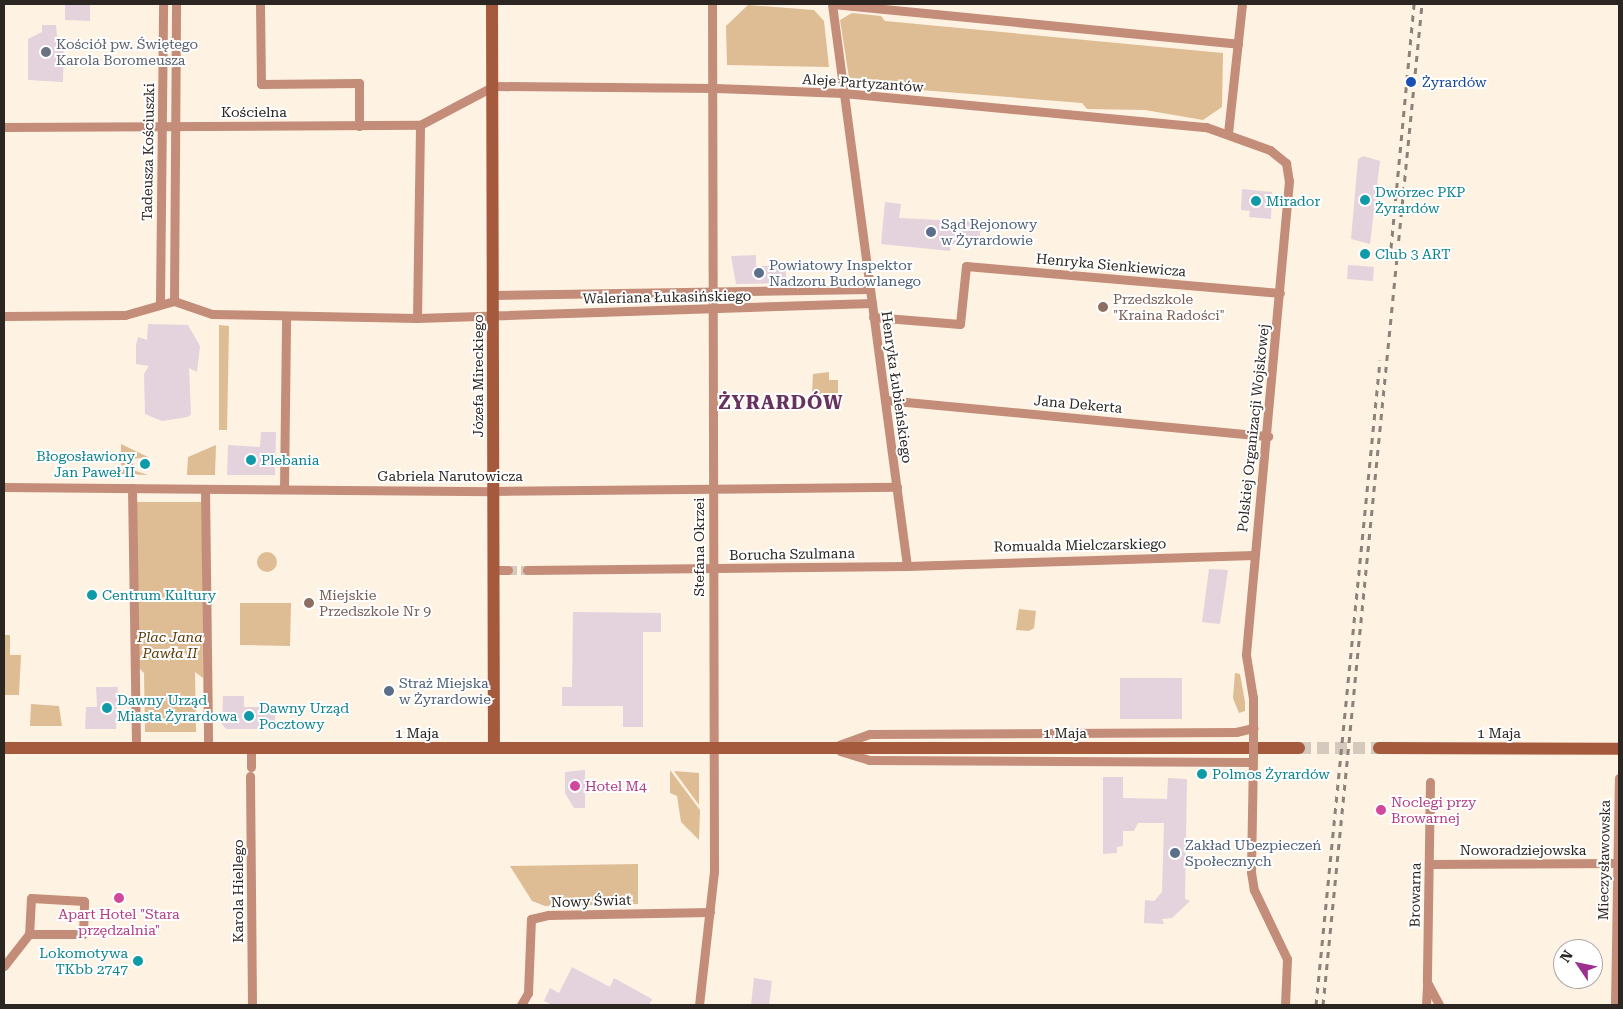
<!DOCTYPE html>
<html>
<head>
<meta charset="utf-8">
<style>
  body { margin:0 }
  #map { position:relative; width:1623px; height:1009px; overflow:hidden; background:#fef2e3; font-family:"Roboto Serif",serif }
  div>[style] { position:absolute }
  .green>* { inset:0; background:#debc94 }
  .round { border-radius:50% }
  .building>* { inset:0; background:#e4d2dc }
  .street-tunnel>* { height:9px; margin-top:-4.5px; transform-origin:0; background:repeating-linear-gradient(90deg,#d4c9bc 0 9px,transparent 0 13.5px) }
  .secondary-tunnel>* { height:12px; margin-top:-6px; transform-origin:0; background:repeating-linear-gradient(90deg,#d4c9bc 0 12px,transparent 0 18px) }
  .street>* { height:9px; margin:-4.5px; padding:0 4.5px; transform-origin:4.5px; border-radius:4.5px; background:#c38d79 }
  .secondary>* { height:12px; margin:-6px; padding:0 6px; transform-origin:6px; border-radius:6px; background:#a65a3d }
  .rail>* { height:3px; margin-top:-1.5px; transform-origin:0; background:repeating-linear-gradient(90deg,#8b8379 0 6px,transparent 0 12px) }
  .street-bridge>* { height:9px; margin:-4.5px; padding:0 4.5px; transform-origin:4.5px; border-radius:4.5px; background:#c38d79 }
  .dots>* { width:14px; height:14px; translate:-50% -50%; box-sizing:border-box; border:2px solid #fff; border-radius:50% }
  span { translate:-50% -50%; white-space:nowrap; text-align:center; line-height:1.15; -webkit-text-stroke:4px #fff; paint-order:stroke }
  .worship-label { font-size:14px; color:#5b616d }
  .left { translate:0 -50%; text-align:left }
  .transit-label { font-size:14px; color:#164399 }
  .street-label { font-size:14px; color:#2b2621 }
  .culture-label { font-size:14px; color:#0d838f }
  .right { translate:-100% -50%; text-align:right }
  .service-label { font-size:14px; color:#4e5e75 }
  .education-label { font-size:14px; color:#785e54 }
  .park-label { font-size:14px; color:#5d3b09; font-style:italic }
  .hotel-label { font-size:14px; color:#b23c85 }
  .district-label { font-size:19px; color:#68325f; font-weight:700; letter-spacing:1px }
  .frame { position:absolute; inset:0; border:5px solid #2b2621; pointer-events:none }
  .north { position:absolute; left:1553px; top:939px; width:50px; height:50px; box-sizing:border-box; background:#fff; border:1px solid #aaa8a6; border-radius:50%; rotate:304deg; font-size:14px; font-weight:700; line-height:20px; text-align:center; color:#2b2621 }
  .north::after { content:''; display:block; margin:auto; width:18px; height:22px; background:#9d2f8e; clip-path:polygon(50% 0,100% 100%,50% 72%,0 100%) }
</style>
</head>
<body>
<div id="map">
  <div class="green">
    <i style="clip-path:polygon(748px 5px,814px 10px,824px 21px,829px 67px,727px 65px,726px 26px)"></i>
    <i style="clip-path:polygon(852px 13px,881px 16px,885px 21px,1223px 53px,1222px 107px,1203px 120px,1145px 110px,1087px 109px,1082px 103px,858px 85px,849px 78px,840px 20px)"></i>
    <i style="clip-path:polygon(219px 325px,229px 326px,227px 430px,219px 430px)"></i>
    <i style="clip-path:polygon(829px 372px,829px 380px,838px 380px,838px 394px,812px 394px,813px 374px)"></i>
    <i style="clip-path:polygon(121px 444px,148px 457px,133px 459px,133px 470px,148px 475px,121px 474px)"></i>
    <i style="clip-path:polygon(216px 445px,215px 475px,187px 475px,188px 457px)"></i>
    <i style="clip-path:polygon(135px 502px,202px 502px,203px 678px,195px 672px,196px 732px,145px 732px,144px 673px,138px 667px)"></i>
    <i class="round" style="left:257px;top:552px;width:20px;height:20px"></i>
    <i style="clip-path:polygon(240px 603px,291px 603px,290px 646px,240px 645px)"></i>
    <i style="clip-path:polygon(1019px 609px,1036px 611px,1034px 628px,1029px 631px,1016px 630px)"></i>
    <i style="clip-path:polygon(4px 635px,10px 635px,10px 655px,21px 655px,19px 695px,4px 695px)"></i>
    <i style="clip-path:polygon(1235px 673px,1240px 674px,1245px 702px,1245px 711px,1239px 713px,1233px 698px)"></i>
    <i style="clip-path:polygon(31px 704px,59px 706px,62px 726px,30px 726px)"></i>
    <i style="clip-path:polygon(670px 770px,700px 810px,699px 840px,681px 822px,677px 796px,670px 793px)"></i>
    <i style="clip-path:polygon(674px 771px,699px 773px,699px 805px)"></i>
    <i style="clip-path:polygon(638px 864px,638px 904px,545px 906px,532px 901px,510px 866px)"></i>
  </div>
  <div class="building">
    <i style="clip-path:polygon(65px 4px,90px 4px,90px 21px,65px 20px)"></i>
    <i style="clip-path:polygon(42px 25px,56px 25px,57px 37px,64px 38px,63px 82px,28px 80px,28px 39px,42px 32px)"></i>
    <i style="clip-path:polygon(1363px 156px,1380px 161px,1370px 244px,1351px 239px,1358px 159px)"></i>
    <i style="clip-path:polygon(1242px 189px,1272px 192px,1271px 219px,1249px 217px,1250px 211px,1241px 210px)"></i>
    <i style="clip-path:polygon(885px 202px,901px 204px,899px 218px,981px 222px,979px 246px,951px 244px,950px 251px,881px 244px)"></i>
    <i style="clip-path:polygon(756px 255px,756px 266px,785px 266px,787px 283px,736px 284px,731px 256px)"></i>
    <i style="clip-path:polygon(1348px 265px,1374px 267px,1373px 281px,1347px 279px)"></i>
    <i style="clip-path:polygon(148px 324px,188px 325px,200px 346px,197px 372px,189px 368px,191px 414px,188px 417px,162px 421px,145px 414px,144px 374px,149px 366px,136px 364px,136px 345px,138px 337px,147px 340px)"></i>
    <i style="clip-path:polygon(261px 432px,276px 432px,275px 475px,227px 475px,228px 445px,260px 447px)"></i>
    <i style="clip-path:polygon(1209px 569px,1228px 570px,1220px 624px,1202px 622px)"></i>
    <i style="clip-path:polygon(573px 612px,661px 613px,661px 632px,643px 632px,643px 727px,623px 727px,623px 706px,562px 706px,562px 687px,572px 687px)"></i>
    <i style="clip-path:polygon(1120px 678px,1182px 678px,1182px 719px,1120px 719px)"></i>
    <i style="clip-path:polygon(96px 687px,118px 687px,116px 729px,85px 729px,86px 707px,97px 707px)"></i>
    <i style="clip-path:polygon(223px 696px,244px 696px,244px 707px,275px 707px,275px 729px,226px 729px,222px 724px)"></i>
    <i style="clip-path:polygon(585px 770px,585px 808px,574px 808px,565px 793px,565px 772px)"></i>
    <i style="clip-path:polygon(1103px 777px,1123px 777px,1123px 798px,1167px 799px,1168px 778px,1187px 779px,1185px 899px,1190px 901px,1172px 918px,1162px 919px,1164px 924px,1144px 923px,1145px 900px,1154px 901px,1162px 892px,1164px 823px,1138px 823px,1134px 831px,1123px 831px,1123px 846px,1117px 847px,1117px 853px,1103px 854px)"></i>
    <i style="clip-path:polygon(572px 967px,610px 987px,614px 978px,652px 999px,649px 1005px,552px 1005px,544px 1001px,550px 988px,559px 993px)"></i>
    <i style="clip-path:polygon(754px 978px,772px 981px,769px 1005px,751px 1005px)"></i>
  </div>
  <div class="street-tunnel">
    <i style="left:508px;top:570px;width:19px"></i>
  </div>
  <div class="secondary-tunnel">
    <i style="left:1299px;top:748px;width:80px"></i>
  </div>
  <div class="street">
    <i style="left:260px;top:4px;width:80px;rotate:89.3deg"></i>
    <i style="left:261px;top:84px;width:98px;rotate:-0.6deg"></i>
    <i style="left:359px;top:83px;width:43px;rotate:90deg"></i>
    <i style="left:832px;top:4px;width:567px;rotate:82.4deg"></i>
    <i style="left:833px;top:4px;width:407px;rotate:5.6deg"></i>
    <i style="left:4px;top:127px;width:416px;rotate:-0.3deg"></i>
    <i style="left:420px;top:125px;width:84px;rotate:-27.8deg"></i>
    <i style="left:494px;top:86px;width:221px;rotate:0.5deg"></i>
    <i style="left:715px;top:88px;width:128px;rotate:2.2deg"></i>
    <i style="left:843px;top:93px;width:365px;rotate:5.4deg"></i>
    <i style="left:1206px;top:127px;width:68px;rotate:19.8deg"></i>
    <i style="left:1270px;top:150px;width:21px;rotate:39deg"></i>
    <i style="left:1286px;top:163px;width:18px;rotate:81deg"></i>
    <i style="left:1289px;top:181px;width:476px;rotate:95.2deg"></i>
    <i style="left:1246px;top:655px;width:44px;rotate:80.8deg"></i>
    <i style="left:1253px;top:698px;width:41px;rotate:90deg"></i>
    <i style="left:1228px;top:133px;width:130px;rotate:-83.8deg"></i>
    <i style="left:493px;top:295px;width:377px;rotate:-0.9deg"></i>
    <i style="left:174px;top:301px;width:297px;rotate:-89.6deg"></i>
    <i style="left:160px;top:302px;width:298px;rotate:-89.4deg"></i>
    <i style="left:4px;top:316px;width:121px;rotate:-0.5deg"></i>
    <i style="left:125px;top:315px;width:51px;rotate:-15.9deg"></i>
    <i style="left:174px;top:301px;width:40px;rotate:18.9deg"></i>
    <i style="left:212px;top:314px;width:205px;rotate:1.1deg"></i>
    <i style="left:417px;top:318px;width:455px;rotate:-1.9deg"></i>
    <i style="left:873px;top:317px;width:87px;rotate:4.6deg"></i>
    <i style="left:960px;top:324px;width:58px;rotate:-84.1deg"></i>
    <i style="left:966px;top:266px;width:315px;rotate:4.9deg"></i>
    <i style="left:417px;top:318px;width:193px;rotate:-89.1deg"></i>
    <i style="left:885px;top:400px;width:385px;rotate:5.4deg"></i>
    <i style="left:4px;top:487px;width:490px;rotate:0.5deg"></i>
    <i style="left:494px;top:491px;width:403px;rotate:-0.6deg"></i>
    <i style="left:132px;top:488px;width:260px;rotate:89.1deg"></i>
    <i style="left:205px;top:489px;width:260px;rotate:89.3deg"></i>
    <i style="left:284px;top:489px;width:173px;rotate:-89.3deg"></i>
    <i style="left:494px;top:570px;width:14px"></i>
    <i style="left:527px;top:570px;width:380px;rotate:-0.6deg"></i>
    <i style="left:907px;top:566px;width:347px;rotate:-1.8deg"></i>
    <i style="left:839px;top:745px;width:33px;rotate:-20deg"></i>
    <i style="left:870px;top:734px;width:366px;rotate:-0.3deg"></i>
    <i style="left:1236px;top:732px;width:18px;rotate:-13deg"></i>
    <i style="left:840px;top:751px;width:30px;rotate:17deg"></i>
    <i style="left:869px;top:760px;width:384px;rotate:0.3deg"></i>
    <i style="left:1253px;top:756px;width:116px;rotate:91deg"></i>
    <i style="left:1251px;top:872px;width:18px;rotate:81deg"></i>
    <i style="left:1254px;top:890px;width:76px;rotate:64.4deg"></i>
    <i style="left:1287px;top:959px;width:46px;rotate:92.5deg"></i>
    <i style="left:251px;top:767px;width:18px;rotate:-90deg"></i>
    <i style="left:250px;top:776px;width:229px;rotate:89.5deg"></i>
    <i style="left:1430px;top:782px;width:200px;rotate:90.9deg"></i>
    <i style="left:1427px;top:982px;width:26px;rotate:62deg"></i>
    <i style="left:1429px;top:864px;width:188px;rotate:-0.3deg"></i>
    <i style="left:4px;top:966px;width:41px;rotate:-52deg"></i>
    <i style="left:29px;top:934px;width:54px"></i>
    <i style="left:83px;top:934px;width:33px;rotate:-88deg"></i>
    <i style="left:84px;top:901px;width:53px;rotate:-176.8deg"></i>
    <i style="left:31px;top:898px;width:36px;rotate:93deg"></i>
    <i style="left:1615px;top:1003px;width:225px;rotate:-89deg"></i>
    <i style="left:521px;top:1005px;width:14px;rotate:-60deg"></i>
    <i style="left:528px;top:993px;width:74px;rotate:-87.7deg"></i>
    <i style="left:531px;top:919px;width:17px;rotate:-13deg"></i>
    <i style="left:548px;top:915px;width:162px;rotate:-1.1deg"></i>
    <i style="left:699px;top:1005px;width:134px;rotate:-83.6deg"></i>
    <i style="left:714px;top:872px;width:868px;rotate:-90.13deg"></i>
    <i style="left:1426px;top:1005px;width:21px;rotate:-87deg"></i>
  </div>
  <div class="secondary">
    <i style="left:492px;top:4px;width:744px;rotate:89.85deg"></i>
    <i style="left:4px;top:748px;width:1295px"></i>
    <i style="left:1379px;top:748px;width:240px;rotate:0.2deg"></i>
  </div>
  <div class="rail">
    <i style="left:1391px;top:248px;width:245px;rotate:-84.6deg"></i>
    <i style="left:1316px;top:1005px;width:648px;rotate:-84.33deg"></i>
    <i style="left:1323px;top:1005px;width:1006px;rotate:-84.35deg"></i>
  </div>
  <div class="street-bridge">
    <i style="left:1253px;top:739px;width:17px;rotate:90deg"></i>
  </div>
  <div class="dots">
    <i style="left:46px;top:52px;background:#6b7280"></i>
    <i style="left:1411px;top:82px;background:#1a4fb4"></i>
    <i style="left:1365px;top:200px;background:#0f9aa8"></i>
    <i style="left:1256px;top:201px;background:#0f9aa8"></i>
    <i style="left:931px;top:232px;background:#5c6f8a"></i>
    <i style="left:1365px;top:254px;background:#0f9aa8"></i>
    <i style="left:759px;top:273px;background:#5c6f8a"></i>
    <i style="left:1103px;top:307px;background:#8d6e63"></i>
    <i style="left:251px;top:460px;background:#0f9aa8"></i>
    <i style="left:145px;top:464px;background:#0f9aa8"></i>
    <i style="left:92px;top:595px;background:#0f9aa8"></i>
    <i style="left:309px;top:603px;background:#8d6e63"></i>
    <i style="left:389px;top:691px;background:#5c6f8a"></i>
    <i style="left:107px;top:708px;background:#0f9aa8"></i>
    <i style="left:249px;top:716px;background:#0f9aa8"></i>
    <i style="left:1202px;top:774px;background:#0f9aa8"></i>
    <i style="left:575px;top:786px;background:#d1479c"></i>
    <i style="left:1381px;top:810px;background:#d1479c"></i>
    <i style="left:1175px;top:853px;background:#5c6f8a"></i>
    <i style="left:119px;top:898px;background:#d1479c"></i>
    <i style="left:138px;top:961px;background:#0f9aa8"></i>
  </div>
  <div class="worship-label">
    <span class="left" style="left:56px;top:52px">Kościół pw. Świętego<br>Karola Boromeusza</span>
  </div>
  <div class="transit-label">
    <span class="left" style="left:1422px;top:82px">Żyrardów</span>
  </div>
  <div class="street-label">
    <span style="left:863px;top:83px;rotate:4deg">Aleje Partyzantów</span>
    <span style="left:254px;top:112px">Kościelna</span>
    <span style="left:148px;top:152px;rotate:-89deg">Tadeusza Kościuszki</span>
    <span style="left:1111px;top:265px;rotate:5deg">Henryka Sienkiewicza</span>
    <span style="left:667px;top:297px;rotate:-1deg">Waleriana Łukasińskiego</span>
    <span style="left:478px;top:376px;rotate:-90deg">Józefa Mireckiego</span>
    <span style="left:897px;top:387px;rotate:82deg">Henryka Łubieńskiego</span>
    <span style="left:1078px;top:404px;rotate:5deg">Jana Dekerta</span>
    <span style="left:1253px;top:428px;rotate:-84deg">Polskiej Organizacji Wojskowej</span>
    <span style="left:450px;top:476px">Gabriela Narutowicza</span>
    <span style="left:1080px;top:545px;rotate:-1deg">Romualda Mielczarskiego</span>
    <span style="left:699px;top:547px;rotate:-90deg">Stefana Okrzei</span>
    <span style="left:792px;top:554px;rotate:-1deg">Borucha Szulmana</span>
    <span style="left:417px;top:733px">1 Maja</span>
    <span style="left:1065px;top:733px">1 Maja</span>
    <span style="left:1499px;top:733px">1 Maja</span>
    <span style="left:1523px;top:850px">Noworadziejowska</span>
    <span style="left:1604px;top:860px;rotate:-89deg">Mieczysławowska</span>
    <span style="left:238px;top:891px;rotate:-90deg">Karola Hiellego</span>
    <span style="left:1415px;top:895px;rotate:-89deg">Browarna</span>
    <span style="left:591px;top:901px;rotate:-2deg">Nowy Świat</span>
  </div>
  <div class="culture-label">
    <span class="left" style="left:1375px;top:200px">Dworzec PKP<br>Żyrardów</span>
    <span class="left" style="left:1266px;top:201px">Mirador</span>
    <span class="left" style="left:1375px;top:254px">Club 3 ART</span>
    <span class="right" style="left:135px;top:464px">Błogosławiony<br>Jan Paweł II</span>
    <span class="left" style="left:261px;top:460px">Plebania</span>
    <span class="left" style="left:102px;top:595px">Centrum Kultury</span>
    <span class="left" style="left:117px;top:708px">Dawny Urząd<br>Miasta Żyrardowa</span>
    <span class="left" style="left:259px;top:716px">Dawny Urząd<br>Pocztowy</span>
    <span class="left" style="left:1212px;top:774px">Polmos Żyrardów</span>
    <span class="right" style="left:128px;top:961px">Lokomotywa<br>TKbb 2747</span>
  </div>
  <div class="service-label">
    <span class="left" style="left:941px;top:232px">Sąd Rejonowy<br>w Żyrardowie</span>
    <span class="left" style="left:769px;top:273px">Powiatowy Inspektor<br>Nadzoru Budowlanego</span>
    <span class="left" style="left:399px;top:691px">Straż Miejska<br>w Żyrardowie</span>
    <span class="left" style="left:1185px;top:853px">Zakład Ubezpieczeń<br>Społecznych</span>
  </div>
  <div class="education-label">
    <span class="left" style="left:1113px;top:307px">Przedszkole<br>"Kraina Radości"</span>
    <span class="left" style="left:319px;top:603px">Miejskie<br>Przedszkole Nr 9</span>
  </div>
  <div class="park-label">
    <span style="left:170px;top:645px">Plac Jana<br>Pawła II</span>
  </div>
  <div class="hotel-label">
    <span class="left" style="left:585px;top:786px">Hotel M4</span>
    <span class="left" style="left:1391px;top:810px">Noclegi przy<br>Browarnej</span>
    <span style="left:119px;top:922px">Apart Hotel "Stara<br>przędzalnia"</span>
  </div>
  <div class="district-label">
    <span style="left:781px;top:403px">ŻYRARDÓW</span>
  </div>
  <div class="frame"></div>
  <div class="north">N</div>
</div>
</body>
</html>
